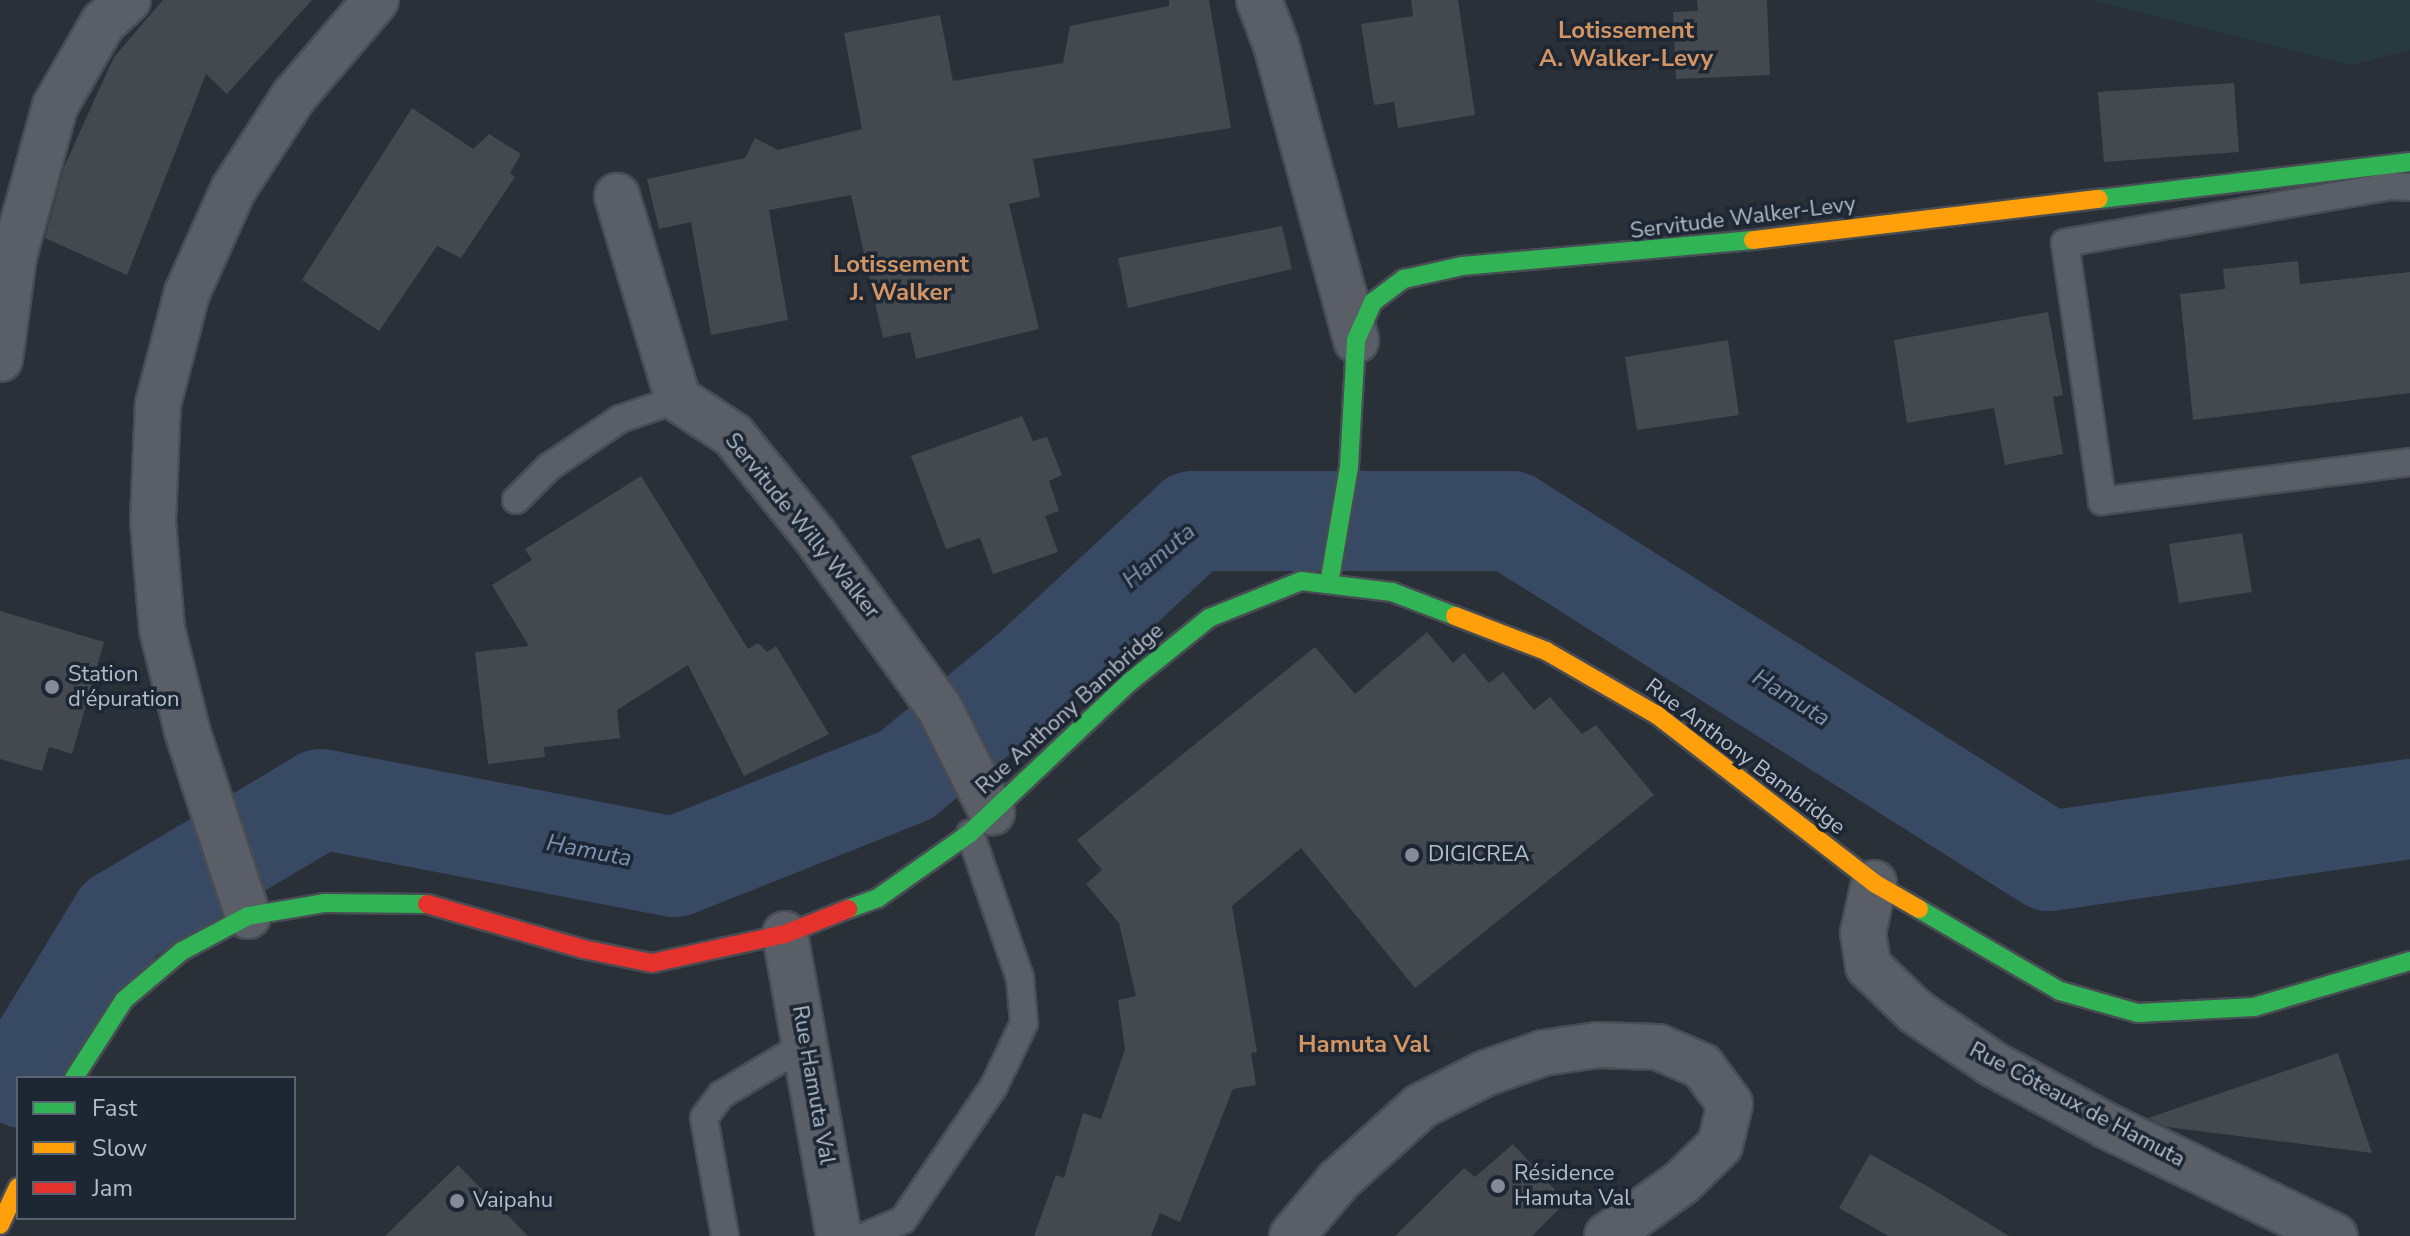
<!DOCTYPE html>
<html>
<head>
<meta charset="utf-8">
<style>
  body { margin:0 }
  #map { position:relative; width:2410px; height:1236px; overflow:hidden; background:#2a3038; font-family:"Nunito Sans",sans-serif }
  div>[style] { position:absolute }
  .green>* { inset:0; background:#273a3e }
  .river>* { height:100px; margin:-50px; padding:0 50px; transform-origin:50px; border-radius:50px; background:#384963 }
  .building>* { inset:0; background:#444950 }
  .roads { filter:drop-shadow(2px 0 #484c53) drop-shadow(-2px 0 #484c53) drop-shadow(0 2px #484c53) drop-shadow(0 -2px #484c53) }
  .lane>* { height:26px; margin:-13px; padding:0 13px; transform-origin:13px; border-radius:13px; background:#5a5e66 }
  .street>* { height:44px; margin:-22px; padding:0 22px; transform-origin:22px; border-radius:22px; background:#5a5e66 }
  .fast>* { height:18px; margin:-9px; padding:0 9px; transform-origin:9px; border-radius:9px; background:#30b455 }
  .slow>* { height:18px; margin:-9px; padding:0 9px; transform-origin:9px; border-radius:9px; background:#ff9f0a }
  .jam>* { height:18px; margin:-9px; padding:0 9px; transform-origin:9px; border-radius:9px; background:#e5322d }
  .dots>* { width:22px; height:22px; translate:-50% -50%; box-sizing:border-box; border:4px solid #1d2633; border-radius:50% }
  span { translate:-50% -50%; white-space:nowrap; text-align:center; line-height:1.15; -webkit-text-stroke:7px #1d2633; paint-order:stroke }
  .street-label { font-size:22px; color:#b4bcc9 }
  .poi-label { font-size:22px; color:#b4bcc9 }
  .left { translate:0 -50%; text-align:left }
  .neighbourhood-label { font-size:24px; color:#d59563; font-weight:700 }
  .water-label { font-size:24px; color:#7c92b1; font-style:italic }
  .legend { position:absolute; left:16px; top:1076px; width:280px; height:144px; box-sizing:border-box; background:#1d2633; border:2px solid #59626f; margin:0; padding:10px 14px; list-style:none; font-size:24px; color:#b4bcc9 }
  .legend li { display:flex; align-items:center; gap:16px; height:40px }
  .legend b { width:40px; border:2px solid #59626f }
</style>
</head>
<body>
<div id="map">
  <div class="green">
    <i style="clip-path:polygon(2092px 0,2410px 0,2410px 50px,2352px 65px)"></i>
  </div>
  <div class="river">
    <i style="left:23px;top:1078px;width:186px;rotate:-58.6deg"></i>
    <i style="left:120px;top:919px;width:234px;rotate:-30.8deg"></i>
    <i style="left:321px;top:799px;width:360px;rotate:10.9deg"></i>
    <i style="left:675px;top:867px;width:249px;rotate:-21.7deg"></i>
    <i style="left:906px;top:775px;width:166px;rotate:-39.6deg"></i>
    <i style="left:1034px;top:669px;width:217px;rotate:-42.9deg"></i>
    <i style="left:1193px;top:521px;width:318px"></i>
    <i style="left:1511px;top:521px;width:636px;rotate:32.29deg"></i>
    <i style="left:2049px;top:861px;width:365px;rotate:-8.2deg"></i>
  </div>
  <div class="building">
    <i style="clip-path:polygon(163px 0,312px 0,227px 94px,206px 74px,127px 275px,45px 238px,64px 167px,114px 57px)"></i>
    <i style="clip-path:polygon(1169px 0,1209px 0,1231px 128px,1033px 159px,1040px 197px,1009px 204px,1039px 329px,916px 359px,910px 332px,883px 338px,851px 195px,769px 210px,788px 320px,711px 335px,691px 222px,659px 229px,647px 179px,745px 158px,755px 138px,778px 150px,862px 129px,844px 33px,940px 15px,953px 81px,1063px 63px,1070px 26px,1169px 6px)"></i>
    <i style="clip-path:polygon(1411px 0,1458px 0,1475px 115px,1398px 128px,1394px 102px,1374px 105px,1361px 24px,1413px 16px)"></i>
    <i style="clip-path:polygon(1697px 0,1767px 0,1770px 75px,1676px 79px,1673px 12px,1698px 11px)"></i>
    <i style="clip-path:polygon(2234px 83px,2239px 152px,2104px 162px,2098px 92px)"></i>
    <i style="clip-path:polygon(412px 108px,473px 149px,489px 134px,521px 154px,510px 173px,515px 177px,461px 258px,437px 246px,379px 331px,302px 280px)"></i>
    <i style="clip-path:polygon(1282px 226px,1292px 269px,1128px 308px,1118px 258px)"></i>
    <i style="clip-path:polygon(2298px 261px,2300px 284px,2410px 272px,2410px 393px,2193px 420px,2180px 294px,2225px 289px,2223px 269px)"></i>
    <i style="clip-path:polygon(2048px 312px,2063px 395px,2053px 397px,2063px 454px,2005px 465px,1994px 408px,1907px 423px,1894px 340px)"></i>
    <i style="clip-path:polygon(1728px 340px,1739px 415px,1637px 430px,1625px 357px)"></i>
    <i style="clip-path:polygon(1022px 416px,1033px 441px,1047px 437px,1062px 475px,1049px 481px,1059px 511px,1045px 516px,1058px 552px,993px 574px,980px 538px,946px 549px,911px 456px)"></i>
    <i style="clip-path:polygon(641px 476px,748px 649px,758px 643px,767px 652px,776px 646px,829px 734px,744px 776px,688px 665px,617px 710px,620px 738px,544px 747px,545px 757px,488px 764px,475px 652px,529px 646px,492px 585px,532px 560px,525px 549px)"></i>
    <i style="clip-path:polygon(2242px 533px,2252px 592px,2179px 603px,2169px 544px)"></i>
    <i style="clip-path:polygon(0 611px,104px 642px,72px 754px,49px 747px,42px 771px,0 759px)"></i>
    <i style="clip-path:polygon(1427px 632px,1453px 663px,1464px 653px,1489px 683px,1503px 672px,1534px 710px,1550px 697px,1582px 734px,1596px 725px,1654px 795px,1415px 988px,1301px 848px,1232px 906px,1257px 1052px,1251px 1053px,1256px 1085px,1233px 1089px,1180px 1222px,1160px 1213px,1151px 1236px,1034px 1236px,1056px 1175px,1064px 1178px,1083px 1113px,1101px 1119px,1125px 1049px,1118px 1000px,1136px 996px,1119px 923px,1086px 884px,1102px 870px,1077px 840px,1315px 647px,1355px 694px)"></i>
    <i style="clip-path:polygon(2338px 1053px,2372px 1153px,2167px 1127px,2148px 1118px)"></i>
    <i style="clip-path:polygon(1513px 1144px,1566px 1202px,1532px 1236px,1395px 1236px,1464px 1168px,1475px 1177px)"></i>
    <i style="clip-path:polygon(1870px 1154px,1927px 1186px,2009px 1236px,1888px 1236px,1839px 1208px)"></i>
    <i style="clip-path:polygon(458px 1165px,528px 1236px,385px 1236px)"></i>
  </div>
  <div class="roads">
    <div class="lane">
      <i style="left:2410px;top:187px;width:19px;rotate:-177deg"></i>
      <i style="left:2391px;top:186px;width:331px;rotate:170.1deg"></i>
      <i style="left:2065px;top:243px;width:261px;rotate:81.8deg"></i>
      <i style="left:2102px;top:501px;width:310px;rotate:-7.2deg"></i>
      <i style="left:516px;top:500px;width:47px;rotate:-45deg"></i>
      <i style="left:549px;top:467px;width:86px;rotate:-34.1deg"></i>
      <i style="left:620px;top:419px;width:61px;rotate:-19deg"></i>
      <i style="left:725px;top:1236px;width:120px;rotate:-100.1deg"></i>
      <i style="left:704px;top:1118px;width:29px;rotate:-54deg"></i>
      <i style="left:721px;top:1095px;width:99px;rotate:-31deg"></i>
      <i style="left:866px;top:1236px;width:40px;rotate:-23.4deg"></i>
      <i style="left:903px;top:1220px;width:162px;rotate:-55.8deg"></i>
      <i style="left:994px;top:1086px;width:70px;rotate:-64.5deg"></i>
      <i style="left:1024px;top:1023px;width:45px;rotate:-95.1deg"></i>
      <i style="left:1020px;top:978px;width:153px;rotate:-109deg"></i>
    </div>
    <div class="street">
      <i style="left:1259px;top:0;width:48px;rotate:69.3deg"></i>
      <i style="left:1276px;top:45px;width:306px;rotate:74.8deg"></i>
      <i style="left:617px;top:196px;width:212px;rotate:73.3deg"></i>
      <i style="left:678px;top:399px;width:66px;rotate:33.2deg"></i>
      <i style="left:733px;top:435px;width:130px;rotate:50.9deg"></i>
      <i style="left:815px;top:536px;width:211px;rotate:54.1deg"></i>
      <i style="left:939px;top:707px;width:118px;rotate:63.2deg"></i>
      <i style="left:0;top:359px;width:104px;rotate:-82.3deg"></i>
      <i style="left:14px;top:256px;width:156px;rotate:-74.7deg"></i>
      <i style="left:55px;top:106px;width:96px;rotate:-60deg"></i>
      <i style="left:103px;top:23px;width:34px;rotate:-43deg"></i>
      <i style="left:1874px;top:883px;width:51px;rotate:102.4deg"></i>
      <i style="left:1863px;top:933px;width:33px;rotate:81deg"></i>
      <i style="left:1868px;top:966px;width:66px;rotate:43.8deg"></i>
      <i style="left:1916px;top:1012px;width:93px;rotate:34deg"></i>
      <i style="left:1993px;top:1064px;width:130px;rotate:28.5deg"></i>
      <i style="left:2107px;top:1126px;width:253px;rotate:25.8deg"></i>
      <i style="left:248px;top:916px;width:196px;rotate:-108.2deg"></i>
      <i style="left:187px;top:730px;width:104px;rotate:-103.9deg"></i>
      <i style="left:162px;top:629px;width:108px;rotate:-94.8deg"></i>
      <i style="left:153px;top:521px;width:117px;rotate:-87.6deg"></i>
      <i style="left:158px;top:404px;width:115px;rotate:-75.4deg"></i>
      <i style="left:187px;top:293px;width:113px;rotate:-65.9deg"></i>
      <i style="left:233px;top:190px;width:112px;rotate:-57deg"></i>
      <i style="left:294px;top:96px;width:126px;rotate:-49.5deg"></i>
      <i style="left:785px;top:934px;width:307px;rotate:79.9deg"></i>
      <i style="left:1292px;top:1236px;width:72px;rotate:-50.1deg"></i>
      <i style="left:1338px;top:1181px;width:112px;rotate:-42.1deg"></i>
      <i style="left:1421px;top:1106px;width:73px;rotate:-26.9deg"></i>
      <i style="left:1486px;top:1073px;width:60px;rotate:-19.3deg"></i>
      <i style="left:1543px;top:1053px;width:55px;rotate:-8.4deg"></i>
      <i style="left:1597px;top:1045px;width:61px;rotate:1.9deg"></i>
      <i style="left:1658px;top:1047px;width:48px;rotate:23.4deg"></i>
      <i style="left:1702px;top:1066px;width:47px;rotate:53.6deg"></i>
      <i style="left:1730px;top:1104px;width:42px;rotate:103.7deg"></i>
      <i style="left:1720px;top:1145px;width:54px;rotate:135.7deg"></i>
      <i style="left:1681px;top:1183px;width:91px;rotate:144.4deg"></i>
    </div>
    <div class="fast">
      <i style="left:2099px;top:199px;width:313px;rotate:-6.8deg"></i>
      <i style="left:1329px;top:584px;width:119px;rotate:-80.3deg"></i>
      <i style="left:1349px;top:467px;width:127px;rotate:-86.8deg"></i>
      <i style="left:1356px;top:340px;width:42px;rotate:-65.9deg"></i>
      <i style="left:1373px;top:302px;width:39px;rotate:-37deg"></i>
      <i style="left:1404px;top:279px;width:59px;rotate:-12.6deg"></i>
      <i style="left:1462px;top:266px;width:292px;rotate:-5.1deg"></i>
      <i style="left:848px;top:909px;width:32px;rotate:-20deg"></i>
      <i style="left:878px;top:898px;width:113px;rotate:-35.2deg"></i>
      <i style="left:970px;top:833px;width:221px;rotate:-43.4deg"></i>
      <i style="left:1131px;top:681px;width:100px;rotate:-38.9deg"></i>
      <i style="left:1209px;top:618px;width:99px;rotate:-21.9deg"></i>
      <i style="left:1301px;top:581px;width:92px;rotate:6.9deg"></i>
      <i style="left:1392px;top:592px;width:67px;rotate:20.9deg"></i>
      <i style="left:1919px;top:909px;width:163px;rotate:30.2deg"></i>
      <i style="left:2060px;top:991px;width:81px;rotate:15.8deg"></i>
      <i style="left:2138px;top:1013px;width:116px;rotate:-3deg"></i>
      <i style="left:2254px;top:1007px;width:163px;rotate:-16.4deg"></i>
      <i style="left:74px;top:1078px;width:93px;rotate:-57.3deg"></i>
      <i style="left:124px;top:1000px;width:76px;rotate:-40.2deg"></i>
      <i style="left:182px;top:951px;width:75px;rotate:-27.9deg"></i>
      <i style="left:248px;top:916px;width:77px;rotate:-9.7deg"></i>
      <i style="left:324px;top:903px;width:103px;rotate:0.6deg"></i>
    </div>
    <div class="slow">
      <i style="left:1753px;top:240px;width:348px;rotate:-6.8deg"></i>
      <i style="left:1455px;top:616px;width:97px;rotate:21deg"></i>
      <i style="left:1546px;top:651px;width:128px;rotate:30deg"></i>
      <i style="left:1657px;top:715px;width:274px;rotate:37.7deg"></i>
      <i style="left:1874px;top:883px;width:52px;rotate:30deg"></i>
      <i style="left:0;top:1225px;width:42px;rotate:-64.7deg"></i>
    </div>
    <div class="jam">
      <i style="left:427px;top:904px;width:162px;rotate:16.1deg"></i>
      <i style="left:583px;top:949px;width:70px;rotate:11.5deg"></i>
      <i style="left:652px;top:963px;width:136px;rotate:-12.3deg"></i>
      <i style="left:785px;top:934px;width:68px;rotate:-21.6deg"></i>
    </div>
  </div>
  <div class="dots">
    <i style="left:52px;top:687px;background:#848b96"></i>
    <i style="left:1412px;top:855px;background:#848b96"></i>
    <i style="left:1498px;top:1186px;background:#848b96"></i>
    <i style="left:457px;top:1201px;background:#848b96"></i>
  </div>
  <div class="street-label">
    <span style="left:1743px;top:218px;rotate:-7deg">Servitude Walker-Levy</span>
    <span style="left:802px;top:526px;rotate:51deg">Servitude Willy Walker</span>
    <span style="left:1070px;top:709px;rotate:-42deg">Rue Anthony Bambridge</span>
    <span style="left:1745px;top:757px;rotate:37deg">Rue Anthony Bambridge</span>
    <span style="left:813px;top:1085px;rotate:80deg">Rue Hamuta Val</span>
    <span style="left:2077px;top:1105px;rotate:28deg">Rue Côteaux de Hamuta</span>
  </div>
  <div class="poi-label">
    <span class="left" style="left:68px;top:687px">Station<br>d'épuration</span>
    <span class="left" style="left:1428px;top:855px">DIGICREA</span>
    <span class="left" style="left:1514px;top:1186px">Résidence<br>Hamuta Val</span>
    <span class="left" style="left:473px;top:1201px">Vaipahu</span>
  </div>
  <div class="neighbourhood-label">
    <span style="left:1626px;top:45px">Lotissement<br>A. Walker-Levy</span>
    <span style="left:901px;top:279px">Lotissement<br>J. Walker</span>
    <span style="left:1364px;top:1045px">Hamuta Val</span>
  </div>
  <div class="water-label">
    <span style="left:1159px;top:556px;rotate:-40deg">Hamuta</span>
    <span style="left:1791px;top:698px;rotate:32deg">Hamuta</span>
    <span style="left:589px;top:851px;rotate:11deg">Hamuta</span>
  </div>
  <ul class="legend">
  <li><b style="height:10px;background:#30b455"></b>Fast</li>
  <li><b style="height:10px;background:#ff9f0a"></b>Slow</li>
  <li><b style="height:10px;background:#e5322d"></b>Jam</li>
  </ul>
</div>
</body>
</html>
